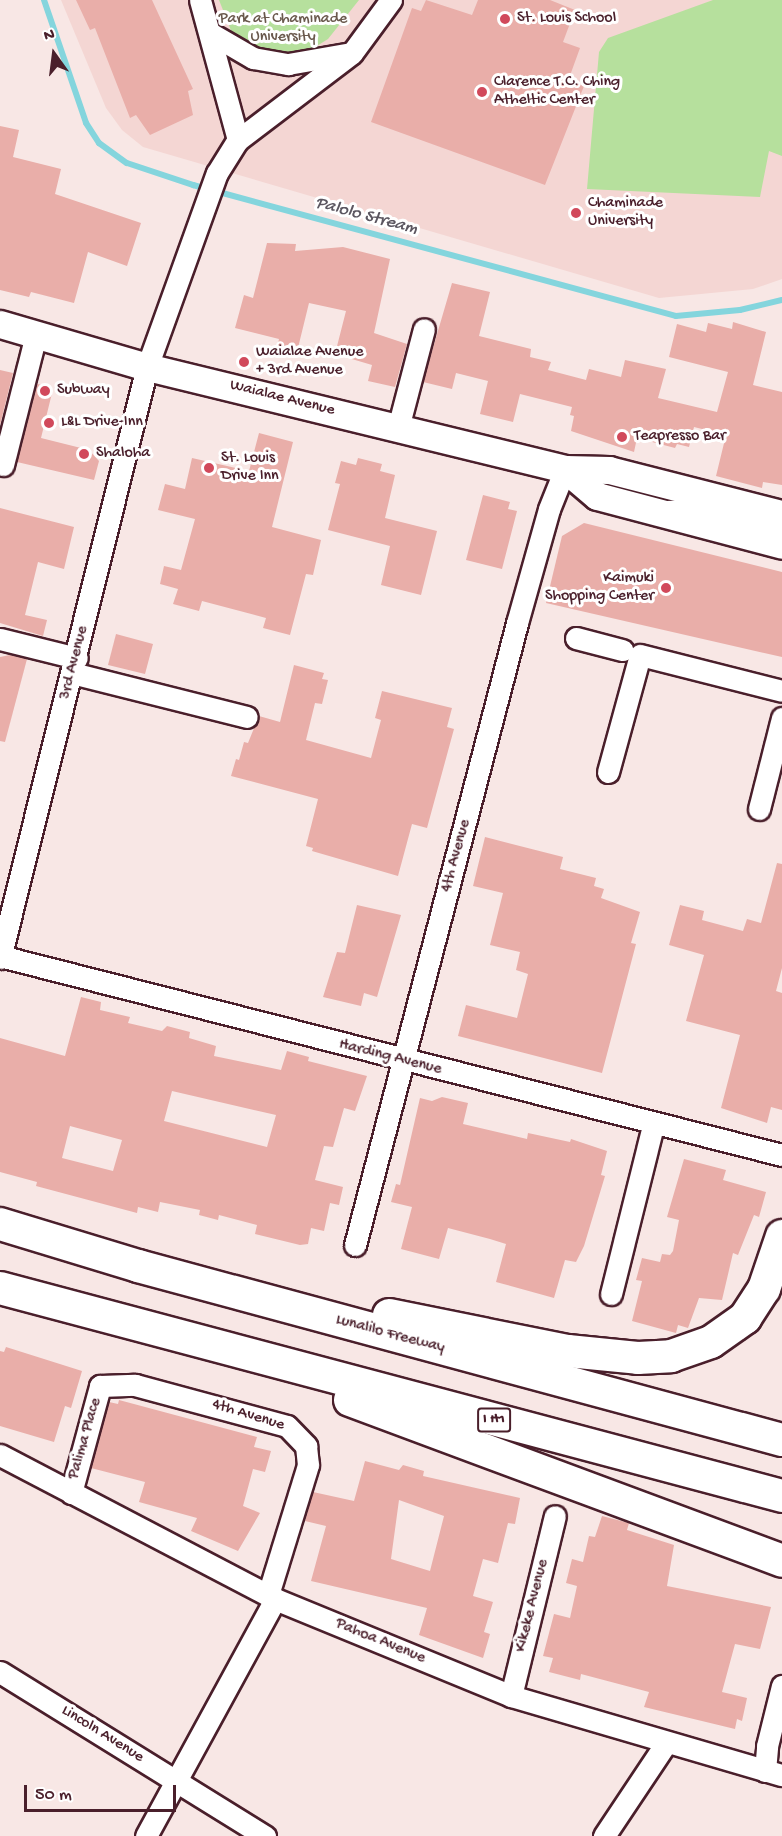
<!DOCTYPE html>
<html>
<head>
<meta charset="utf-8">
<style>
  body { margin:0 }
  #map { position:relative; width:782px; height:1836px; overflow:hidden; background:#f8e7e5; font-family:"Gochi Hand",sans-serif }
  div>[style] { position:absolute }
  .built>* { inset:0; background:#f4d6d3 }
  .green>* { inset:0; background:#b6e09d }
  .stream>* { height:6px; margin:-3px; padding:0 3px; transform-origin:3px; border-radius:3px; background:#84d5dd }
  .building>* { inset:0; background:#e9aea9 }
  .roads { filter:drop-shadow(2px 0 #4a1f2b) drop-shadow(-2px 0 #4a1f2b) drop-shadow(0 2px #4a1f2b) drop-shadow(0 -2px #4a1f2b) }
  .minor>* { height:21px; margin:-10.5px; padding:0 10.5px; transform-origin:10.5px; border-radius:10.5px; background:#fff }
  .major>* { height:27px; margin:-13.5px; padding:0 13.5px; transform-origin:13.5px; border-radius:13.5px; background:#fff }
  .highway>* { height:32px; margin:-16px; padding:0 16px; transform-origin:16px; border-radius:16px; background:#fff }
  .dots>* { width:16px; height:16px; translate:-50% -50%; box-sizing:border-box; border:3px solid #fff; border-radius:50% }
  span { translate:-50% -50%; white-space:nowrap; text-align:center; line-height:1.15; -webkit-text-stroke:6px #fff; paint-order:stroke }
  .shield-label span { padding:2px 4px; background:#fff; border:2px solid; border-radius:4px; -webkit-text-stroke-width:0 }
  .shield-label { font-size:15px; color:#4a1f2b; font-weight:700 }
  .poi-label { font-size:16px; color:#4a1f2b }
  .left { translate:0 -50%; text-align:left }
  .right { translate:-100% -50%; text-align:right }
  .park-label { font-size:16px; color:#6a594d }
  .street-label { font-size:16px; color:#4a1f2b }
  .water-label { font-size:18px; color:#5b5660; font-style:italic }
  .north { position:absolute; left:24px; top:24px; width:60px; height:60px; -webkit-text-stroke:4px #fff; paint-order:stroke; rotate:346deg; font-size:16px; font-weight:700; line-height:24px; text-align:center; color:#4a1f2b }
  .north::after { content:''; display:block; margin:auto; width:21px; height:27px; background:#4a1f2b; clip-path:polygon(50% 0,100% 100%,50% 72%,0 100%) }
  .scale { position:absolute; left:24px; top:1785px; width:152px; height:27px; box-sizing:border-box; border:3px solid #4a1f2b; border-top:0; padding-left:8px; font-size:18px; line-height:21px; white-space:nowrap; color:#4a1f2b; -webkit-text-stroke:4px #fff; paint-order:stroke }
</style>
</head>
<body>
<div id="map">
  <div class="built">
    <i style="clip-path:polygon(61px 0,782px 0,782px 279px,753px 289px,659px 298px,143px 147px,122px 130px,106px 108px)"></i>
  </div>
  <div class="green">
    <i style="clip-path:polygon(219px 0,359px 0,328px 39px,312px 49px,299px 55px,271px 57px,234px 38px)"></i>
    <i style="clip-path:polygon(713px 0,782px 0,782px 156px,769px 151px,760px 197px,587px 189px,599px 52px,608px 38px)"></i>
  </div>
  <div class="stream">
    <i style="left:44px;top:0;width:130px;rotate:71.1deg"></i>
    <i style="left:86px;top:123px;width:24px;rotate:57deg"></i>
    <i style="left:99px;top:143px;width:34px;rotate:36deg"></i>
    <i style="left:127px;top:163px;width:70px;rotate:18.4deg"></i>
    <i style="left:193px;top:185px;width:500px;rotate:15.17deg"></i>
    <i style="left:676px;top:316px;width:64px;rotate:-5.4deg"></i>
    <i style="left:740px;top:310px;width:43px;rotate:-13.4deg"></i>
  </div>
  <div class="building">
    <i style="clip-path:polygon(76px 0,152px 0,193px 89px,188px 91px,193px 115px,150px 135px,136px 115px,130px 118px,95px 28px,90px 30px)"></i>
    <i style="clip-path:polygon(426px 0,472px 15px,478px 0,550px 0,575px 10px,563px 42px,580px 48px,568px 81px,584px 86px,545px 185px,371px 122px,412px 8px,421px 11px)"></i>
    <i style="clip-path:polygon(0 126px,19px 130px,13px 157px,61px 169px,55px 194px,141px 223px,127px 266px,88px 252px,74px 303px,31px 292px,29px 297px,0 290px)"></i>
    <i style="clip-path:polygon(267px 243px,296px 244px,295px 251px,343px 247px,390px 259px,374px 333px,407px 344px,395px 387px,368px 381px,372px 365px,335px 354px,346px 311px,309px 303px,296px 356px,276px 351px,279px 339px,235px 328px,244px 295px,253px 298px)"></i>
    <i style="clip-path:polygon(452px 283px,490px 292px,479px 336px,531px 349px,530px 357px,551px 362px,548px 370px,586px 380px,589px 369px,621px 377px,625px 360px,666px 369px,658px 398px,717px 412px,728px 372px,669px 357px,677px 324px,706px 332px,708px 323px,732px 329px,733px 322px,766px 332px,753px 385px,782px 392px,782px 485px,763px 482px,762px 488px,716px 476px,726px 435px,694px 427px,689px 447px,677px 444px,675px 448px,637px 438px,634px 452px,571px 431px,574px 416px,570px 415px,572px 407px,520px 394px,513px 422px,480px 414px,488px 381px,456px 373px,452px 389px,423px 382px)"></i>
    <i style="clip-path:polygon(0 370px,13px 373px,0 425px)"></i>
    <i style="clip-path:polygon(37px 384px,47px 386px,52px 393px,41px 438px,89px 450px,99px 461px,94px 480px,17px 462px)"></i>
    <i style="clip-path:polygon(259px 433px,293px 442px,272px 527px,321px 540px,313px 575px,306px 574px,290px 635px,263px 628px,266px 618px,202px 601px,199px 611px,173px 604px,178px 589px,160px 584px,164px 566px,181px 570px,195px 519px,158px 510px,165px 484px,185px 489px,192px 458px,249px 471px)"></i>
    <i style="clip-path:polygon(358px 458px,382px 464px,380px 471px,395px 475px,385px 518px,437px 531px,421px 595px,381px 585px,390px 546px,328px 530px,340px 484px,335px 483px,341px 461px,356px 465px)"></i>
    <i style="clip-path:polygon(483px 495px,510px 502px,508px 509px,517px 511px,502px 569px,466px 560px)"></i>
    <i style="clip-path:polygon(0 508px,74px 527px,64px 569px,38px 562px,25px 615px,47px 620px,43px 636px,0 623px)"></i>
    <i style="clip-path:polygon(584px 523px,782px 572px,782px 657px,546px 603px,562px 536px)"></i>
    <i style="clip-path:polygon(116px 634px,153px 644px,145px 674px,108px 665px)"></i>
    <i style="clip-path:polygon(10px 655px,27px 659px,5px 742px,0 741px,0 657px)"></i>
    <i style="clip-path:polygon(294px 665px,324px 673px,322px 679px,328px 680px,322px 704px,315px 703px,306px 740px,371px 758px,381px 720px,375px 718px,382px 691px,452px 708px,447px 727px,454px 729px,427px 828px,412px 824px,398px 876px,312px 851px,313px 848px,306px 846px,318px 799px,231px 776px,236px 759px,239px 760px,244px 742px,248px 743px,259px 716px,280px 722px)"></i>
    <i style="clip-path:polygon(485px 837px,563px 857px,560px 869px,596px 878px,594px 886px,604px 889px,601px 898px,640px 912px,631px 943px,636px 944px,602px 1073px,458px 1036px,466px 1005px,517px 1018px,528px 974px,516px 970px,520px 952px,490px 945px,503px 893px,473px 886px)"></i>
    <i style="clip-path:polygon(777px 863px,782px 864px,782px 968px,776px 991px,782px 993px,782px 1110px,771px 1107px,767px 1123px,721px 1108px,740px 1035px,686px 1021px,704px 955px,669px 945px,680px 905px,704px 911px,702px 920px,743px 931px,747px 919px,761px 923px)"></i>
    <i style="clip-path:polygon(357px 905px,401px 915px,377px 997px,364px 993px,361px 1006px,323px 997px,337px 952px,345px 953px)"></i>
    <i style="clip-path:polygon(evenodd,81px 997px,101px 1002px,100px 1010px,130px 1017px,128px 1023px,162px 1031px,167px 1026px,190px 1032px,189px 1038px,216px 1046px,214px 1056px,281px 1070px,287px 1051px,309px 1057px,308px 1061px,367px 1076px,355px 1111px,344px 1108px,333px 1147px,324px 1146px,315px 1180px,343px 1187px,339px 1205px,330px 1203px,324px 1231px,311px 1228px,308px 1244px,300px 1245px,255px 1234px,257px 1225px,219px 1215px,218px 1220px,199px 1215px,200px 1210px,160px 1202px,158px 1212px,138px 1207px,137px 1213px,36px 1186px,37px 1182px,0 1172px,0 1038px,65px 1056px,81px 997px,172px 1091px,276px 1115px,267px 1147px,164px 1121px,172px 1091px,81px 997px,70px 1126px,122px 1140px,113px 1171px,62px 1158px,70px 1126px)"></i>
    <i style="clip-path:polygon(442px 1097px,468px 1103px,463px 1124px,527px 1139px,528px 1133px,570px 1142px,571px 1139px,607px 1151px,601px 1175px,605px 1176px,584px 1246px,576px 1262px,565px 1260px,554px 1298px,496px 1282px,506px 1244px,490px 1239px,448px 1228px,439px 1259px,401px 1249px,412px 1207px,391px 1202px,396px 1184px,400px 1185px,420px 1098px,432px 1101px)"></i>
    <i style="clip-path:polygon(684px 1159px,726px 1170px,723px 1180px,766px 1192px,759px 1217px,754px 1215px,738px 1255px,733px 1253px,722px 1300px,699px 1298px,688px 1328px,678px 1325px,676px 1333px,632px 1321px,642px 1281px,636px 1280px,642px 1258px,660px 1262px,662px 1254px,670px 1255px,673px 1251px,679px 1220px,667px 1217px)"></i>
    <i style="clip-path:polygon(6px 1347px,82px 1371px,71px 1408px,65px 1406px,54px 1442px,0 1426px,0 1351px,4px 1352px)"></i>
    <i style="clip-path:polygon(119px 1400px,257px 1437px,254px 1447px,271px 1451px,265px 1472px,253px 1469px,243px 1506px,260px 1513px,238px 1551px,191px 1531px,197px 1518px,139px 1502px,145px 1482px,91px 1468px,109px 1402px,118px 1404px)"></i>
    <i style="clip-path:polygon(evenodd,365px 1461px,399px 1470px,403px 1465px,424px 1471px,423px 1476px,520px 1498px,515px 1524px,508px 1523px,498px 1563px,483px 1559px,473px 1596px,493px 1602px,484px 1632px,490px 1634px,483px 1658px,419px 1635px,427px 1608px,311px 1581px,326px 1526px,305px 1521px,313px 1492px,354px 1501px,365px 1461px,399px 1500px,444px 1516px,430px 1571px,391px 1559px,399px 1500px)"></i>
    <i style="clip-path:polygon(602px 1516px,629px 1523px,627px 1530px,674px 1545px,667px 1586px,771px 1607px,760px 1649px,735px 1644px,722px 1692px,747px 1698px,742px 1721px,737px 1719px,735px 1729px,644px 1707px,649px 1692px,581px 1674px,580px 1680px,549px 1672px,553px 1658px,543px 1656px,554px 1614px,570px 1618px,577px 1586px,566px 1583px,572px 1559px,583px 1562px,589px 1536px,595px 1537px)"></i>
  </div>
  <div class="roads">
    <div class="minor">
      <i style="left:200px;top:0;width:145px;rotate:74.8deg"></i>
      <i style="left:238px;top:140px;width:143px;rotate:-37.3deg"></i>
      <i style="left:352px;top:53px;width:66px;rotate:-53.7deg"></i>
      <i style="left:210px;top:33px;width:50px;rotate:30.2deg"></i>
      <i style="left:253px;top:58px;width:36px;rotate:10deg"></i>
      <i style="left:288px;top:64px;width:64px;rotate:-9.9deg"></i>
      <i style="left:398px;top:428px;width:102px;rotate:-75.3deg"></i>
      <i style="left:3px;top:465px;width:134px;rotate:-75.8deg"></i>
      <i style="left:667px;top:511px;width:42px;rotate:-2.7deg"></i>
      <i style="left:709px;top:509px;width:75px;rotate:14.6deg"></i>
      <i style="left:576px;top:638px;width:48px;rotate:14.6deg"></i>
      <i style="left:0;top:639px;width:79px;rotate:13.9deg"></i>
      <i style="left:72px;top:673px;width:180px;rotate:14.1deg"></i>
      <i style="left:608px;top:772px;width:121px;rotate:-74.7deg"></i>
      <i style="left:640px;top:655px;width:146px;rotate:14.2deg"></i>
      <i style="left:759px;top:809px;width:94px;rotate:-75.8deg"></i>
      <i style="left:0;top:956px;width:807px;rotate:14.28deg"></i>
      <i style="left:0;top:958px;width:609px;rotate:-76.03deg"></i>
      <i style="left:147px;top:367px;width:206px;rotate:-70.2deg"></i>
      <i style="left:217px;top:173px;width:39px;rotate:-58deg"></i>
      <i style="left:355px;top:1245px;width:643px;rotate:-75.4deg"></i>
      <i style="left:517px;top:623px;width:118px;rotate:-74.3deg"></i>
      <i style="left:549px;top:509px;width:43px;rotate:-68.2deg"></i>
      <i style="left:611px;top:1294px;width:174px;rotate:-76deg"></i>
      <i style="left:0;top:1455px;width:310px;rotate:27.6deg"></i>
      <i style="left:275px;top:1599px;width:255px;rotate:22.3deg"></i>
      <i style="left:511px;top:1696px;width:282px;rotate:16.3deg"></i>
      <i style="left:71px;top:1493px;width:111px;rotate:-74.8deg"></i>
      <i style="left:100px;top:1386px;width:35px;rotate:-2deg"></i>
      <i style="left:135px;top:1385px;width:157px;rotate:15.1deg"></i>
      <i style="left:287px;top:1426px;width:28px;rotate:46deg"></i>
      <i style="left:306px;top:1446px;width:19px;rotate:84deg"></i>
      <i style="left:308px;top:1465px;width:136px;rotate:107.1deg"></i>
      <i style="left:0;top:1672px;width:312px;rotate:31.8deg"></i>
      <i style="left:511px;top:1696px;width:185px;rotate:-76.3deg"></i>
      <i style="left:765px;top:1771px;width:25px;rotate:-85deg"></i>
      <i style="left:767px;top:1746px;width:62px;rotate:-76deg"></i>
      <i style="left:146px;top:1836px;width:270px;rotate:-61.4deg"></i>
      <i style="left:604px;top:1836px;width:112px;rotate:-56.3deg"></i>
    </div>
    <div class="major">
      <i style="left:0;top:324px;width:153px;rotate:16.3deg"></i>
      <i style="left:147px;top:367px;width:430px;rotate:13.7deg"></i>
      <i style="left:565px;top:469px;width:44px;rotate:1.3deg"></i>
      <i style="left:609px;top:470px;width:179px;rotate:14.3deg"></i>
      <i style="left:565px;top:469px;width:42px;rotate:40.2deg"></i>
      <i style="left:597px;top:496px;width:191px;rotate:14.8deg"></i>
    </div>
    <div class="highway">
      <i style="left:0;top:1224px;width:144px;rotate:16.9deg"></i>
      <i style="left:138px;top:1266px;width:667px;rotate:15.12deg"></i>
      <i style="left:0;top:1288px;width:809px;rotate:14.89deg"></i>
      <i style="left:389px;top:1315px;width:183px;rotate:11.4deg"></i>
      <i style="left:568px;top:1351px;width:70px;rotate:5.7deg"></i>
      <i style="left:638px;top:1358px;width:33px;rotate:-3deg"></i>
      <i style="left:671px;top:1356px;width:42px;rotate:-19.3deg"></i>
      <i style="left:711px;top:1342px;width:42px;rotate:-35.2deg"></i>
      <i style="left:745px;top:1318px;width:35px;rotate:-57deg"></i>
      <i style="left:764px;top:1289px;width:56px;rotate:-71.2deg"></i>
      <i style="left:350px;top:1400px;width:461px;rotate:20.4deg"></i>
    </div>
  </div>
  <div class="dots">
    <i style="left:505px;top:19px;background:#d1495b"></i>
    <i style="left:482px;top:92px;background:#d1495b"></i>
    <i style="left:576px;top:213px;background:#d1495b"></i>
    <i style="left:244px;top:362px;background:#d1495b"></i>
    <i style="left:45px;top:391px;background:#d1495b"></i>
    <i style="left:49px;top:423px;background:#d1495b"></i>
    <i style="left:622px;top:437px;background:#d1495b"></i>
    <i style="left:84px;top:454px;background:#d1495b"></i>
    <i style="left:209px;top:468px;background:#d1495b"></i>
    <i style="left:666px;top:588px;background:#d1495b"></i>
  </div>
  <div class="shield-label">
    <span style="left:494px;top:1420px">I H1</span>
  </div>
  <div class="poi-label">
    <span class="left" style="left:517px;top:19px">St. Louis School</span>
    <span class="left" style="left:494px;top:92px">Clarence T.C. Ching<br>Atheltic Center</span>
    <span class="left" style="left:588px;top:213px">Chaminade<br>University</span>
    <span class="left" style="left:256px;top:362px">Waialae Avenue<br>+ 3rd Avenue</span>
    <span class="left" style="left:57px;top:391px">Subway</span>
    <span class="left" style="left:61px;top:423px">L&amp;L Drive-Inn</span>
    <span class="left" style="left:634px;top:437px">Teapresso Bar</span>
    <span class="left" style="left:96px;top:454px">Shaloha</span>
    <span class="left" style="left:221px;top:468px">St. Louis<br>Drive Inn</span>
    <span class="right" style="left:654px;top:588px">Kaimuki<br>Shopping Center</span>
  </div>
  <div class="park-label">
    <span style="left:283px;top:29px">Park at Chaminade<br>University</span>
  </div>
  <div class="street-label">
    <span style="left:282px;top:399px;rotate:14deg">Waialae Avenue</span>
    <span style="left:75px;top:663px;rotate:-76deg">3rd Avenue</span>
    <span style="left:457px;top:856px;rotate:-75deg">4th Avenue</span>
    <span style="left:390px;top:1058px;rotate:14deg">Harding Avenue</span>
    <span style="left:390px;top:1335px;rotate:15deg">Lunalilo Freeway</span>
    <span style="left:248px;top:1416px;rotate:17deg">4th Avenue</span>
    <span style="left:86px;top:1439px;rotate:-74deg">Palima Place</span>
    <span style="left:533px;top:1606px;rotate:-76deg">Kikeke Avenue</span>
    <span style="left:380px;top:1642px;rotate:22deg">Pahoa Avenue</span>
    <span style="left:102px;top:1735px;rotate:32deg">Lincoln Avenue</span>
  </div>
  <div class="water-label">
    <span style="left:366px;top:217px;rotate:15deg">Palolo Stream</span>
  </div>
  <div class="north">N</div>
  <div class="scale">50 m</div>
</div>
</body>
</html>
